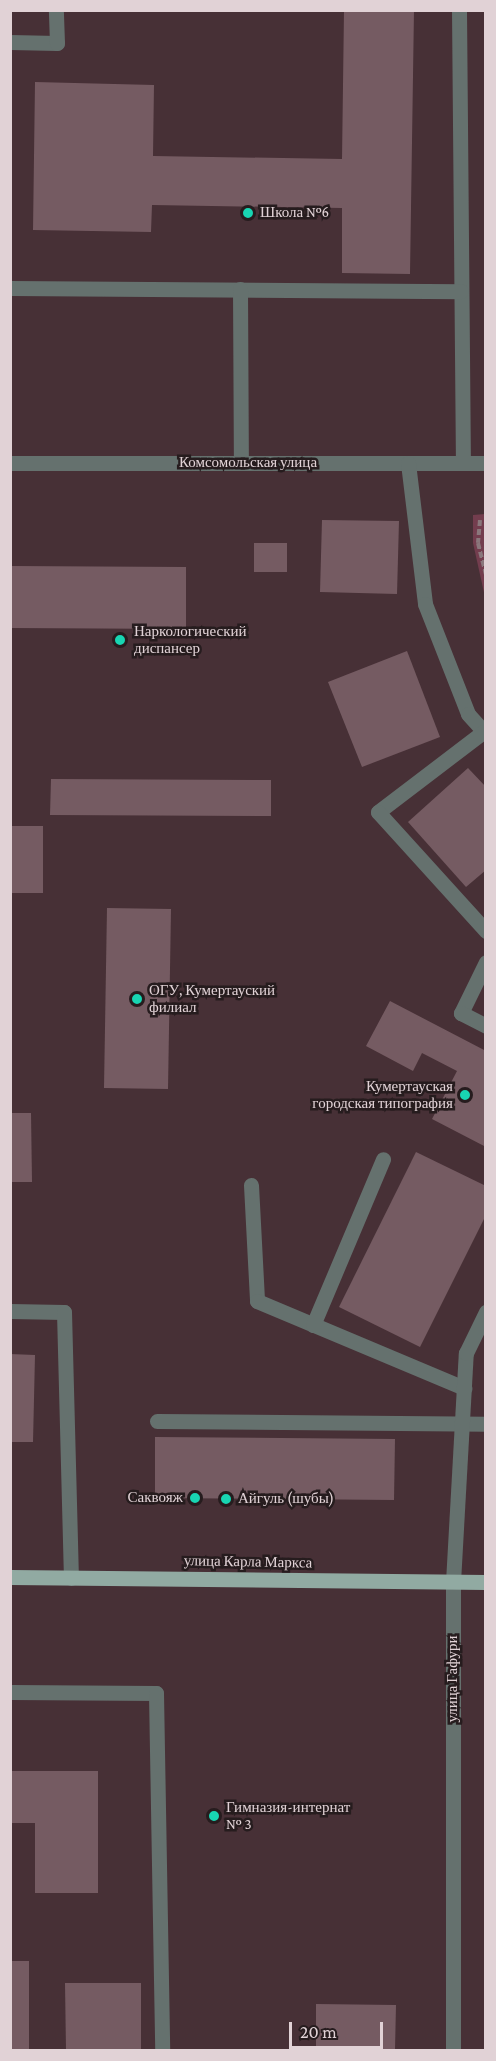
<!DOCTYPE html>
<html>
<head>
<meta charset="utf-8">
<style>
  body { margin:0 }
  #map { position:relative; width:496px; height:2061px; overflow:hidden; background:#473036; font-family:"Crimson Pro",serif }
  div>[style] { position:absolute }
  .green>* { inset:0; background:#733d4e }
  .building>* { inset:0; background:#755b62 }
  .path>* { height:4px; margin-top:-2px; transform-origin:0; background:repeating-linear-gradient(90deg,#8a777c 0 6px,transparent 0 9px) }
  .minor>* { height:15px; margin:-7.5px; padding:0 7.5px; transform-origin:7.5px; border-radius:7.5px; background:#65716e }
  .major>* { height:15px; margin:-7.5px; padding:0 7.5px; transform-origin:7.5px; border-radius:7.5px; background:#91aaa2 }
  .dots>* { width:16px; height:16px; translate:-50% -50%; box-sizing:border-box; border:3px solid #261c1e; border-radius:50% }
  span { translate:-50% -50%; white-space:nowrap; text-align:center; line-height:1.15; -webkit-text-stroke:5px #261c1e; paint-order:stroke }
  .poi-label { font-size:15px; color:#e1d2d6 }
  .left { translate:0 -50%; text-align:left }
  .right { translate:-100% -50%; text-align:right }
  .street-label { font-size:15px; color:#e1d2d6 }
  .frame { position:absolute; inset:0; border:12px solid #e1d2d6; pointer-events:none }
  .scale { position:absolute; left:289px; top:2022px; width:94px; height:27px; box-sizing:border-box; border:3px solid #e1d2d6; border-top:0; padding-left:8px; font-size:18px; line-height:21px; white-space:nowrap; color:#e1d2d6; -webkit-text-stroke:4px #261c1e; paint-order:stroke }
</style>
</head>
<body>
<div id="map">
  <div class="green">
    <i style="clip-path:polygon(485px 514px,486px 514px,485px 597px,473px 543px,473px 515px)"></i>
  </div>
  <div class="building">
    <i style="clip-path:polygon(344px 10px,414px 10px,410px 274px,342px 273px,342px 208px,152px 205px,151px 232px,33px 230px,35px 82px,154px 85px,153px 156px,342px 159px)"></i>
    <i style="clip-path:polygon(322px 520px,399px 521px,397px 594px,320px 592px)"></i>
    <i style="clip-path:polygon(254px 543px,287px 543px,287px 572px,254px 572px)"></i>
    <i style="clip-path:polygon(11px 566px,186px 567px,186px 629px,10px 628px)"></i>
    <i style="clip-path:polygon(407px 651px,440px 737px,362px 767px,328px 682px)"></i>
    <i style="clip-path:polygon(468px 768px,486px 787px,486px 870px,466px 887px,408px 822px)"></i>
    <i style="clip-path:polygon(51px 779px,271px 780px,271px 816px,50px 815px)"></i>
    <i style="clip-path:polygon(10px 826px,43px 826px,43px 893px,10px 893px)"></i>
    <i style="clip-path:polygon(107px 908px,171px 909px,168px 1089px,104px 1088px)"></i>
    <i style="clip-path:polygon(390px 1001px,486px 1051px,486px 1147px,432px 1119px,457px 1071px,422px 1053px,413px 1071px,366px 1046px)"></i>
    <i style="clip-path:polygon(10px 1113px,31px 1113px,32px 1182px,10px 1182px)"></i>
    <i style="clip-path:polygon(416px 1152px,486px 1186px,486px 1215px,420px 1347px,339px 1307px)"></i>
    <i style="clip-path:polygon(10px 1354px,35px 1355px,33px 1442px,10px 1442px)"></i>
    <i style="clip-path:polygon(155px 1437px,395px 1439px,394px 1500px,155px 1498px)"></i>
    <i style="clip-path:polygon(10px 1771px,98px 1771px,98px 1893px,35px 1893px,35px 1823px,10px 1823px)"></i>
    <i style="clip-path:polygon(10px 1961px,29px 1961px,29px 2050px,10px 2050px)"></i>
    <i style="clip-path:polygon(65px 1983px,141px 1983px,141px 2050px,66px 2050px)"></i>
    <i style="clip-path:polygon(316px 2004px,396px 2005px,395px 2050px,316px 2050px)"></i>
  </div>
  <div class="path">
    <i style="left:480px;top:520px;width:23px;rotate:95deg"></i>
    <i style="left:478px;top:543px;width:32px;rotate:76deg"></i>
  </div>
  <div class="minor">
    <i style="left:459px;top:10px;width:453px;rotate:89.5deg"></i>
    <i style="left:10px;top:42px;width:47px;rotate:1.2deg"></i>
    <i style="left:57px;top:43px;width:33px;rotate:-92deg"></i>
    <i style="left:10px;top:288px;width:451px;rotate:0.4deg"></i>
    <i style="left:240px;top:289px;width:174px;rotate:89.7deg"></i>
    <i style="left:10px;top:463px;width:476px"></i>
    <i style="left:408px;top:463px;width:142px;rotate:83.1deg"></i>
    <i style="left:425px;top:604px;width:118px;rotate:68.6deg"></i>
    <i style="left:468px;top:714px;width:27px;rotate:48deg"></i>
    <i style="left:483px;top:732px;width:132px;rotate:142.7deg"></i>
    <i style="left:378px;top:812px;width:161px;rotate:47.8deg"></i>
    <i style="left:486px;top:962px;width:57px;rotate:116.1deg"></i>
    <i style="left:461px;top:1013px;width:28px;rotate:27deg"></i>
    <i style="left:251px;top:1185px;width:116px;rotate:87deg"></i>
    <i style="left:257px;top:1301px;width:225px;rotate:22.8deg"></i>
    <i style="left:10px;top:1311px;width:54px;rotate:1.1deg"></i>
    <i style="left:64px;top:1312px;width:266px;rotate:88.5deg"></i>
    <i style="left:313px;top:1325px;width:180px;rotate:-67.1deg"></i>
    <i style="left:157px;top:1421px;width:329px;rotate:0.5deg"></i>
    <i style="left:10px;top:1692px;width:146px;rotate:0.4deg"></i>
    <i style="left:156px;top:1693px;width:357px;rotate:89deg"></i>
    <i style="left:453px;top:2050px;width:468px;rotate:-90deg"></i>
    <i style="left:453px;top:1582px;width:229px;rotate:-86.8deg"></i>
    <i style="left:466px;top:1353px;width:46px;rotate:-64deg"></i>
  </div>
  <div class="major">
    <i style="left:10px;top:1577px;width:476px;rotate:0.6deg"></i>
  </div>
  <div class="dots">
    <i style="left:248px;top:213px;background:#18d5b2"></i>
    <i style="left:120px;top:640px;background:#18d5b2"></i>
    <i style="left:137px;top:999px;background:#18d5b2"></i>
    <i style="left:465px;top:1095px;background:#18d5b2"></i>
    <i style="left:195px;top:1498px;background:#18d5b2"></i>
    <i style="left:226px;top:1499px;background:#18d5b2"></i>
    <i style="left:214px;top:1816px;background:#18d5b2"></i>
  </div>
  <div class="poi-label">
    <span class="left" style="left:260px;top:213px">Школа №6</span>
    <span class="left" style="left:134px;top:640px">Наркологический<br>диспансер</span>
    <span class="left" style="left:149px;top:999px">ОГУ, Кумертауский<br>филиал</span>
    <span class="right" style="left:453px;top:1095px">Кумертауская<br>городская типография</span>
    <span class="right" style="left:183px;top:1498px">Саквояж</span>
    <span class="left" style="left:238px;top:1499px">Айгуль (шубы)</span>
    <span class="left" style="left:226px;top:1816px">Гимназия-интернат<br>№ 3</span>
  </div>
  <div class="street-label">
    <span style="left:248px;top:463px">Комсомольская улица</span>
    <span style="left:248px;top:1562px;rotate:1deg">улица Карла Маркса</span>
    <span style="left:453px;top:1679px;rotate:-90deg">улица Гафури</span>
  </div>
  <div class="frame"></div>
  <div class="scale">20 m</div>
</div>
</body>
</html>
